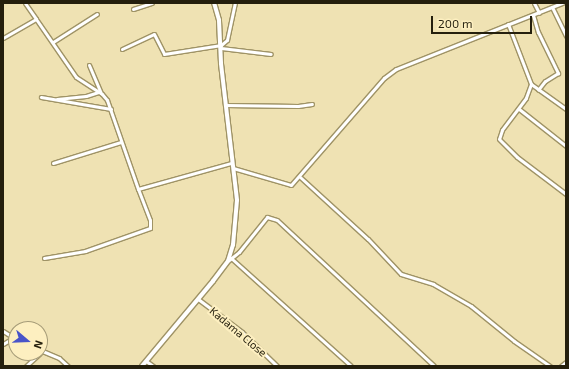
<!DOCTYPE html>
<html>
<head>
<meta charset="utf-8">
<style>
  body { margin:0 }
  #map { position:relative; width:569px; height:369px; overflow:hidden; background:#efe2b3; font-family:"Exo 2",sans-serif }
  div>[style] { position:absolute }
  .roads { filter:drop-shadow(1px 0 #9f9366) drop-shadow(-1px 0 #9f9366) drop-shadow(0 1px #9f9366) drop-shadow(0 -1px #9f9366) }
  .street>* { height:3px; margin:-1.5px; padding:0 1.5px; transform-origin:1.5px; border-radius:1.5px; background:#fff }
  .secondary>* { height:4px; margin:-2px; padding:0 2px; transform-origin:2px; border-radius:2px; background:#fff }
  span { translate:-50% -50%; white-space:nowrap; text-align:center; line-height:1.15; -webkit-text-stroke:4px #fdefc0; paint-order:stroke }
  .street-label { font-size:11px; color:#241f0d }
  .frame { position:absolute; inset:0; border:4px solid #241f0d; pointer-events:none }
  .north { position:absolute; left:8px; top:321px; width:40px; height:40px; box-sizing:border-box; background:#fdefc0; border:1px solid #a69c78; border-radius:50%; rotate:109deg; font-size:11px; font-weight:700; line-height:16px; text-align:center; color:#241f0d }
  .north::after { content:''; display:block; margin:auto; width:14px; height:18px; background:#4954c9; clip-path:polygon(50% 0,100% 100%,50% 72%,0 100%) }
  .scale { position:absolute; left:431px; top:16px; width:101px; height:18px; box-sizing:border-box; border:2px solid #241f0d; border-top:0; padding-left:5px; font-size:12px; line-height:14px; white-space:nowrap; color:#241f0d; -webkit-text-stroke:3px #fdefc0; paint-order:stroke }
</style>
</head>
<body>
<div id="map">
  <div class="roads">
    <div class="street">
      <i style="left:25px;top:3px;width:19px;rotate:55deg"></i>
      <i style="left:534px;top:3px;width:11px;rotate:63deg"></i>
      <i style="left:552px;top:7px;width:32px;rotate:64deg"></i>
      <i style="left:133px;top:9px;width:20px;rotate:-18deg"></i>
      <i style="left:533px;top:15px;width:18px;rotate:74deg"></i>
      <i style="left:538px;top:32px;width:46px;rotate:64deg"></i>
      <i style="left:558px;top:73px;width:15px;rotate:148deg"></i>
      <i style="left:545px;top:81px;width:11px;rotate:128deg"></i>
      <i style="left:508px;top:24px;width:64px;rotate:69deg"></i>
      <i style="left:531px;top:84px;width:15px;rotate:110deg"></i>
      <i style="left:526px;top:98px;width:40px;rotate:127deg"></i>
      <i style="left:502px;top:130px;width:9px;rotate:108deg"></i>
      <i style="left:499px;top:139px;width:25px;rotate:45deg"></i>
      <i style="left:517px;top:157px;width:61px;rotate:37.1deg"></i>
      <i style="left:3px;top:38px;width:38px;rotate:-30deg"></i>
      <i style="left:36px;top:19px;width:70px;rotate:55.4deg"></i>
      <i style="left:76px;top:77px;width:31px;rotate:33deg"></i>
      <i style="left:102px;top:94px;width:8px;rotate:50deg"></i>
      <i style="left:107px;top:100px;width:94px;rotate:70.8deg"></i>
      <i style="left:138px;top:189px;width:97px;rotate:-15.6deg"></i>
      <i style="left:53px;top:42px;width:52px;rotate:-32.5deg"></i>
      <i style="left:221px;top:48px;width:50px;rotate:6.8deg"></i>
      <i style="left:122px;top:49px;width:35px;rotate:-25deg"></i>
      <i style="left:154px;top:34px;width:22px;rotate:63deg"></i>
      <i style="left:164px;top:54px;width:58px;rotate:-9deg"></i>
      <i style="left:221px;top:45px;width:8px;rotate:-40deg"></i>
      <i style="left:227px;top:40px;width:38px;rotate:-78deg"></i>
      <i style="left:89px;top:65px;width:30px;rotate:67deg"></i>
      <i style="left:531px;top:84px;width:43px;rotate:35.5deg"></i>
      <i style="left:41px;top:97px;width:71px;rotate:9.7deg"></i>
      <i style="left:57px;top:99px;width:29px;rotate:-6deg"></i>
      <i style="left:86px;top:96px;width:13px;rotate:-18deg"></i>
      <i style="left:225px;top:105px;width:73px;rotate:0.8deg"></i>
      <i style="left:298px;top:106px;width:14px;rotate:-8deg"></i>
      <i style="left:519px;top:109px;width:60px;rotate:38.2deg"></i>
      <i style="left:53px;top:163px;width:71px;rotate:-17.2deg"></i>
      <i style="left:233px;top:168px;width:60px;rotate:16.3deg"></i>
      <i style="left:291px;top:185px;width:142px;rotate:-49deg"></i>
      <i style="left:384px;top:78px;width:15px;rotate:-37deg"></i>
      <i style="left:396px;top:69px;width:179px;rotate:-21.7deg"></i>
      <i style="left:300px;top:177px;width:92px;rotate:42.4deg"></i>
      <i style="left:368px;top:239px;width:48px;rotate:46.7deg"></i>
      <i style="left:401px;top:274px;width:34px;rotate:17deg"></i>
      <i style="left:433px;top:284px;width:44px;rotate:30.1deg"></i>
      <i style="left:471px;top:306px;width:55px;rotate:39.1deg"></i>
      <i style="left:514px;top:341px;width:44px;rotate:34.8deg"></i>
      <i style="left:44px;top:258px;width:42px;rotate:-9.7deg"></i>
      <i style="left:85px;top:251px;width:69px;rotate:-19.5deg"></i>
      <i style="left:150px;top:228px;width:8px;rotate:-90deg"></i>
      <i style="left:150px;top:220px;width:33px;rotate:-111deg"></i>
      <i style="left:231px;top:258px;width:161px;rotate:42deg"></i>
      <i style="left:229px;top:260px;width:13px;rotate:-39deg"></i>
      <i style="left:239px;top:252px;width:45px;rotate:-51.3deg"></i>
      <i style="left:267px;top:217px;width:10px;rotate:17deg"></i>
      <i style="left:277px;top:220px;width:214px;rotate:42.9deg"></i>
      <i style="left:198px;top:299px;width:55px;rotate:36.9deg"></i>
      <i style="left:242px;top:332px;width:49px;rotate:44.2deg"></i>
      <i style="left:3px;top:331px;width:15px;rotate:32deg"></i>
      <i style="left:3px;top:344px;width:12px;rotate:-31deg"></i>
      <i style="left:40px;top:350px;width:21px;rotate:23deg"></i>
      <i style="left:59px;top:358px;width:12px;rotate:42deg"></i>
      <i style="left:146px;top:361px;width:9px;rotate:36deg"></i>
      <i style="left:26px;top:366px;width:19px;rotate:-43deg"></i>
      <i style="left:561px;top:366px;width:6px;rotate:-39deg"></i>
    </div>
    <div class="secondary">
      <i style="left:142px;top:366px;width:111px;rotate:-50.1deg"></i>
      <i style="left:213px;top:281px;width:25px;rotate:-53deg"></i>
      <i style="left:228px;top:261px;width:17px;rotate:-73deg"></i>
      <i style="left:233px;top:245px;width:45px;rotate:-84.9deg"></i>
      <i style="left:237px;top:200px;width:138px;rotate:-96.7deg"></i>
      <i style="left:221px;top:63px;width:43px;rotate:-92.7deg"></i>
      <i style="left:219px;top:20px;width:18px;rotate:-106deg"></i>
    </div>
  </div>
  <div class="street-label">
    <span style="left:238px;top:332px;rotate:40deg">Kadama Close</span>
  </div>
  <div class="frame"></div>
  <div class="north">N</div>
  <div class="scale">200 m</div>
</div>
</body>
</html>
